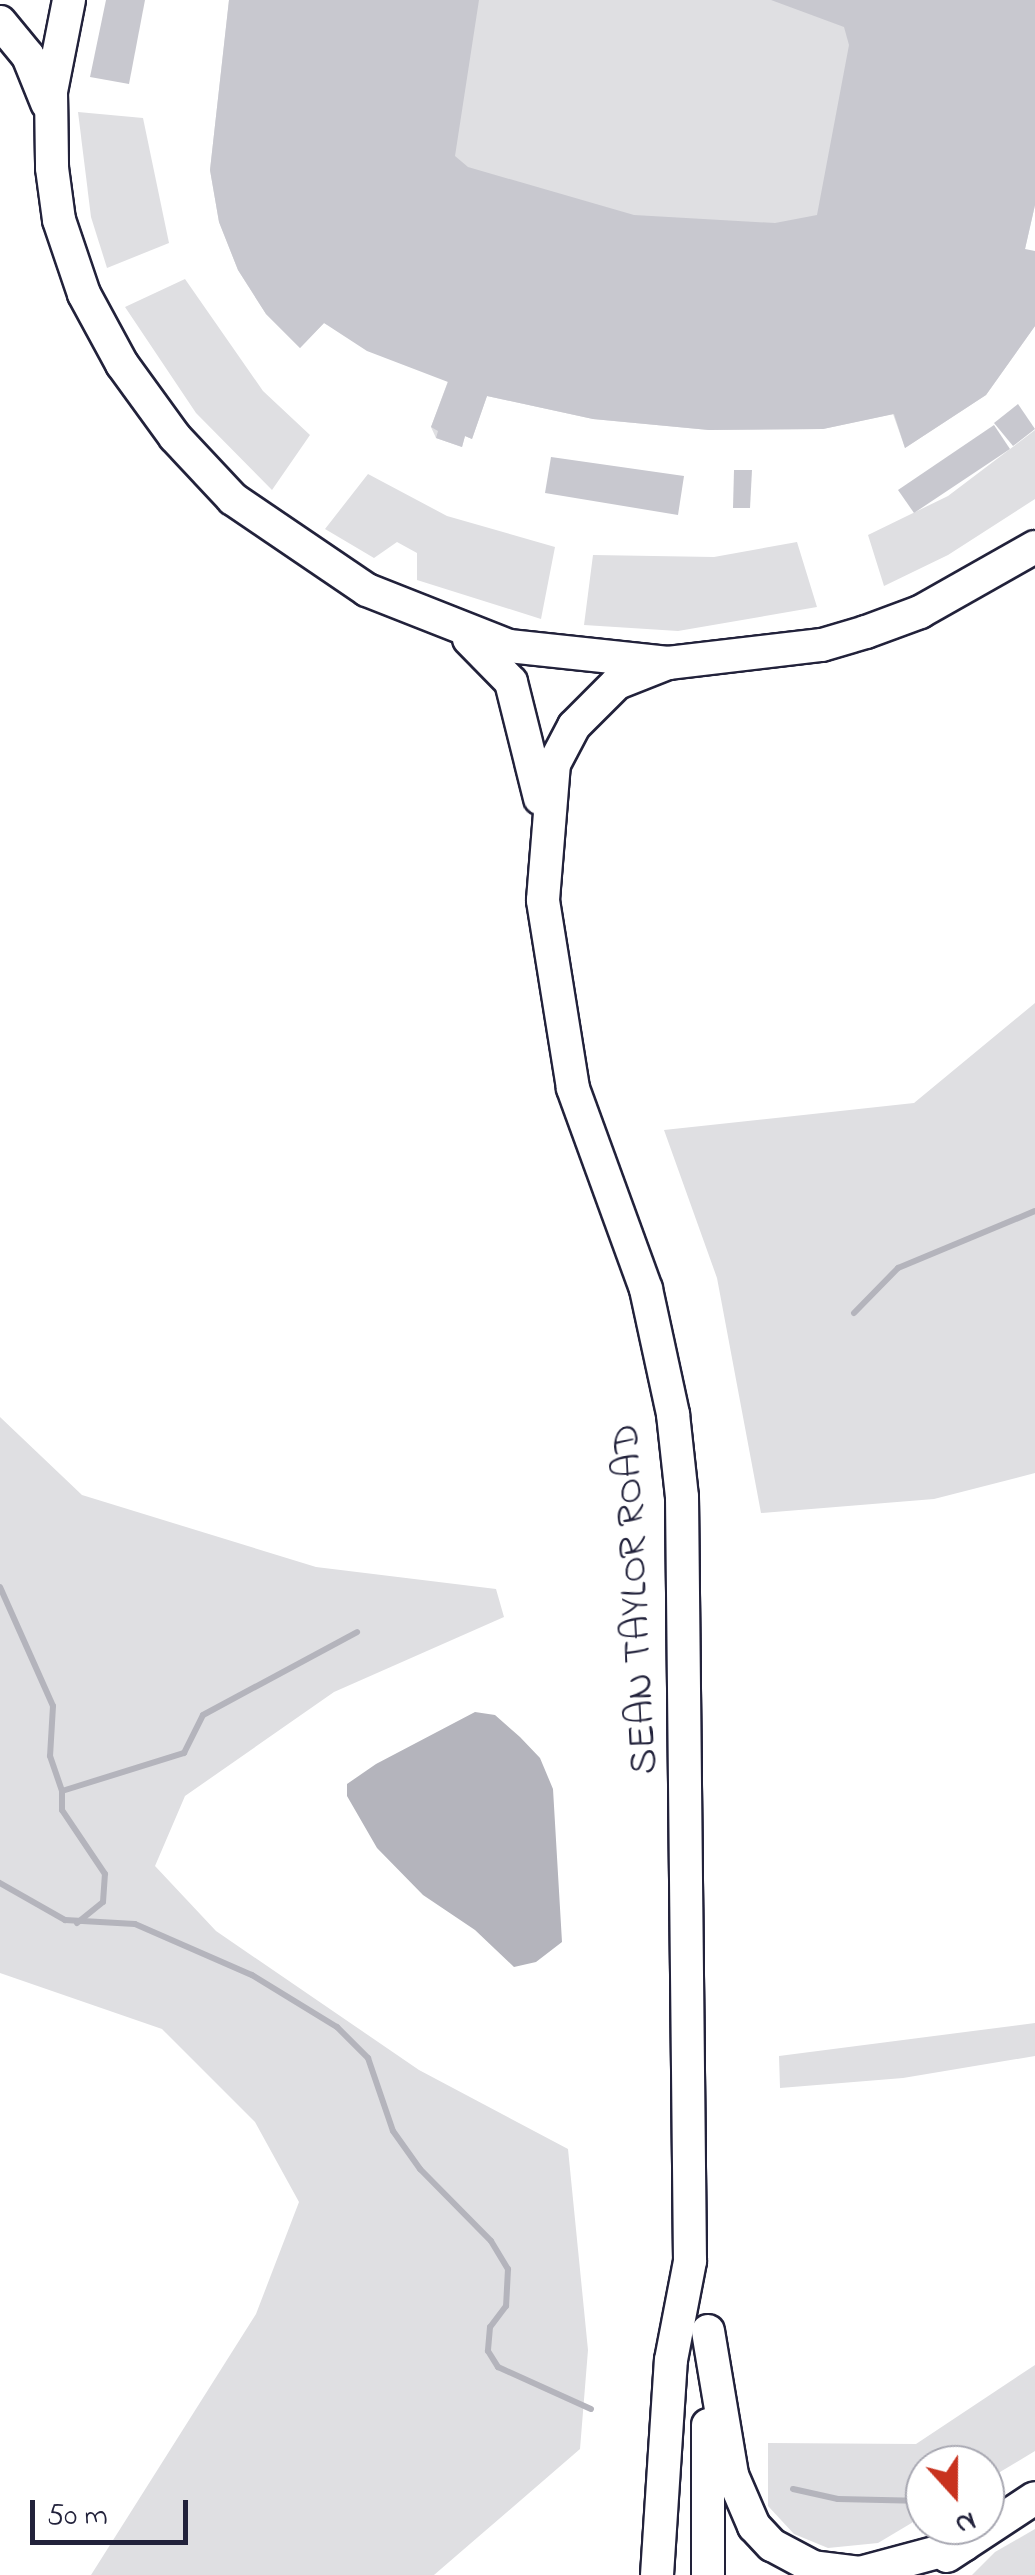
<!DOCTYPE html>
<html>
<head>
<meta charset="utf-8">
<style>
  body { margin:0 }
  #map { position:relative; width:1035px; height:2575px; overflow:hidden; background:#fff; font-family:"Indie Flower",sans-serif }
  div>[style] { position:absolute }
  .green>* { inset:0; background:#dfdfe2 }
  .water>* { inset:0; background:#b4b4bc }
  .stream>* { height:6px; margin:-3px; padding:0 3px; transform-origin:3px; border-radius:3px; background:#b4b4bc }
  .building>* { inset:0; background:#c8c8cf }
  .roads { filter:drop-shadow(2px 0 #22223b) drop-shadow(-2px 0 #22223b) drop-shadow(0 2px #22223b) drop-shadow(0 -2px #22223b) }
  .major>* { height:32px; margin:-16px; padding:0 16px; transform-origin:16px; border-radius:16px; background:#fff }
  span { translate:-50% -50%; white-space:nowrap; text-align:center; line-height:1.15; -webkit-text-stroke:8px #fff; paint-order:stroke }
  .street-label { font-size:40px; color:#22223b }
  .north { position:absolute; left:905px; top:2445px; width:100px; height:100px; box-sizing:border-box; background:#fff; border:2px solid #a7a7b1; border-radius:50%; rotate:159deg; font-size:28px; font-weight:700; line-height:40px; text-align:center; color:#22223b }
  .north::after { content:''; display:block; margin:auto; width:35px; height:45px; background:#c8321e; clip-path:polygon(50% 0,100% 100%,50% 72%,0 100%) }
  .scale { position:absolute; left:30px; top:2500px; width:158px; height:45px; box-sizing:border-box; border:5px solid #22223b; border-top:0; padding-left:12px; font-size:30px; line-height:35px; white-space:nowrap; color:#22223b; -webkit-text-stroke:8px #fff; paint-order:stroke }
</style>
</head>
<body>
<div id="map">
  <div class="green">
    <i style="clip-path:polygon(229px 0,1035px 0,1035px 205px,1025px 249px,1035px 326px,986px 395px,905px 448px,893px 414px,823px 429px,709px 430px,593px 419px,487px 396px,472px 439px,465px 436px,462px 447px,436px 438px,431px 427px,448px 381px,324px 323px,300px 348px,266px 314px,238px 270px,219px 222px,210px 170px)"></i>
    <i style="clip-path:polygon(78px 112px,143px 118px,169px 243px,107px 268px,91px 217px)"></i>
    <i style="clip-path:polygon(185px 279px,263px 391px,310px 435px,272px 490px,196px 413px,125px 307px)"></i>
    <i style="clip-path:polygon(1035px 430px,1035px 499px,948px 555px,884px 586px,868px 535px,948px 496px)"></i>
    <i style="clip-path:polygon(368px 474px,447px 516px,555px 547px,541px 619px,417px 580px,417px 553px,397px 542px,374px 558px,325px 529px)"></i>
    <i style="clip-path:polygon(797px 542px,817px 607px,678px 631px,584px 625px,593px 555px,714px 557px)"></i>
    <i style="clip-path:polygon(1035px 1003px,1035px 1473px,934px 1499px,761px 1513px,717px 1278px,664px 1130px,914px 1103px)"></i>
    <i style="clip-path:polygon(0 1417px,82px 1495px,316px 1567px,496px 1589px,504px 1617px,334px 1692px,185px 1796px,155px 1866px,216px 1931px,419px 2070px,568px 2149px,588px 2350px,580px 2449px,434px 2575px,91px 2575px,256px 2314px,299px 2202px,255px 2122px,162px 2029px,0 1973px)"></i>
    <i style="clip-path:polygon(1035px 2023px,1035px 2056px,903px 2078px,780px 2088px,779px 2056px)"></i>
    <i style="clip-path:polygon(1035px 2365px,1035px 2451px,985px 2481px,985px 2465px,925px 2465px,925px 2515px,878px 2543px,828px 2548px,794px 2534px,768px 2506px,768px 2443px,916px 2444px)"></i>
    <i style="clip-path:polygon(1035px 2529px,1035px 2575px,972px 2575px,995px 2552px)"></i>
  </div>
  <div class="water">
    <i style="clip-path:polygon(475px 1712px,495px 1715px,520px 1737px,540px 1758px,553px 1789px,562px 1942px,536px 1962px,514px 1967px,475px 1930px,423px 1895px,377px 1848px,347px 1796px,347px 1784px,376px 1764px)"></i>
  </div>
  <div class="stream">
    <i style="left:854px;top:1313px;width:63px;rotate:-45.6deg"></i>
    <i style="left:898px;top:1268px;width:148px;rotate:-22.6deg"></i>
    <i style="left:0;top:1587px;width:130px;rotate:66deg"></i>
    <i style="left:53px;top:1706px;width:50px;rotate:93.4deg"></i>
    <i style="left:50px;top:1756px;width:37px;rotate:71deg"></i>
    <i style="left:0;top:1883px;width:75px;rotate:29.6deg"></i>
    <i style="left:65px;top:1920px;width:70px;rotate:3.3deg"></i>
    <i style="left:135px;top:1924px;width:128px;rotate:23.6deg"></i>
    <i style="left:252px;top:1975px;width:100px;rotate:31.5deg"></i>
    <i style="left:337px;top:2027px;width:44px;rotate:45deg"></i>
    <i style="left:368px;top:2058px;width:77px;rotate:71.1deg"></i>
    <i style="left:393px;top:2131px;width:47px;rotate:54.6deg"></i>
    <i style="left:420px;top:2169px;width:101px;rotate:45.4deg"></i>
    <i style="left:491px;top:2241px;width:33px;rotate:59deg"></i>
    <i style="left:508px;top:2269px;width:37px;rotate:93deg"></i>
    <i style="left:506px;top:2306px;width:26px;rotate:127deg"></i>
    <i style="left:490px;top:2327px;width:24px;rotate:95deg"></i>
    <i style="left:488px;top:2351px;width:19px;rotate:58deg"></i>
    <i style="left:498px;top:2367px;width:102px;rotate:24.3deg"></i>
    <i style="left:77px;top:1923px;width:33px;rotate:-39deg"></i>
    <i style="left:103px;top:1902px;width:28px;rotate:-86deg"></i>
    <i style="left:105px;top:1874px;width:77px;rotate:-123.9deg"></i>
    <i style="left:62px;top:1810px;width:19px;rotate:-90deg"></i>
    <i style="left:62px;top:1791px;width:128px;rotate:-17.3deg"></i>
    <i style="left:184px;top:1753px;width:42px;rotate:-63.4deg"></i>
    <i style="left:203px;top:1715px;width:175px;rotate:-28.3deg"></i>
    <i style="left:793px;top:2489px;width:46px;rotate:12.5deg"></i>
    <i style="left:838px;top:2499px;width:87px;rotate:1.3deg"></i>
  </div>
  <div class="building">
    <i style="clip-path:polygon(106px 0,145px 0,129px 84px,90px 77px)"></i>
    <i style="clip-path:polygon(229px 0,479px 0,455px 156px,468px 167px,634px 215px,775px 223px,817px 215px,849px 45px,844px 27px,771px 0,1035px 0,1035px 205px,1025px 249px,1035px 251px,1035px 326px,986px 395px,905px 448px,894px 414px,823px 429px,709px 430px,593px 419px,487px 396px,472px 439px,465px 436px,462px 447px,436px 438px,438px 431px,431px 427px,448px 382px,367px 351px,324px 323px,300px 348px,266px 314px,238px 270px,219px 222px,210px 170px)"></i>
    <i style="clip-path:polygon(1018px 404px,1035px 429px,1013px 446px,994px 423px)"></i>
    <i style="clip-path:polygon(994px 425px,1010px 449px,914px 513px,898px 490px)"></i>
    <i style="clip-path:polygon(551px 457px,684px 476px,678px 515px,545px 493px)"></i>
    <i style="clip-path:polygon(734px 470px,752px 470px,750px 508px,733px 508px)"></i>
  </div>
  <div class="roads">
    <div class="major">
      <i style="left:69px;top:0;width:94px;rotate:101.1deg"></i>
      <i style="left:51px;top:92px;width:76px;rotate:89.2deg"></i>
      <i style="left:52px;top:168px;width:52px;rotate:82.3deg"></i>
      <i style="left:59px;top:220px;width:78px;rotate:71.3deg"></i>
      <i style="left:84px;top:294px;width:80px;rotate:61.5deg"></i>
      <i style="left:122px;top:364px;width:90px;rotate:54deg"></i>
      <i style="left:175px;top:437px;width:85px;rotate:46.9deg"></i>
      <i style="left:233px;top:499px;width:162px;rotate:34.2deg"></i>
      <i style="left:367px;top:590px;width:153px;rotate:21.5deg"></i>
      <i style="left:509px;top:646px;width:160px;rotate:6.1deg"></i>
      <i style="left:668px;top:663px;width:155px;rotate:-6.7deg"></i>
      <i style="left:822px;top:645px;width:46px;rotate:-16.5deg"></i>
      <i style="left:866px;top:632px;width:58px;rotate:-20.3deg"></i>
      <i style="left:920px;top:612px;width:132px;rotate:-29.5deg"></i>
      <i style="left:0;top:22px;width:44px;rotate:50.5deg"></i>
      <i style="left:28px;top:56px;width:51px;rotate:68deg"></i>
      <i style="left:469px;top:639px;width:60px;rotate:45.7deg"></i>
      <i style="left:511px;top:682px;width:120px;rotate:76deg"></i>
      <i style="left:708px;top:2331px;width:146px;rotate:80.5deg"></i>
      <i style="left:732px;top:2475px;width:56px;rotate:66.7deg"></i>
      <i style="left:754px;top:2526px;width:26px;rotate:47deg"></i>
      <i style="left:772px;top:2545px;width:47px;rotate:28.2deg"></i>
      <i style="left:813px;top:2567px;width:47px;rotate:7.3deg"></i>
      <i style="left:860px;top:2573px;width:108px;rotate:-15.1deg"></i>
      <i style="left:947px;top:2556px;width:105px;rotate:-33.4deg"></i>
      <i style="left:657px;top:2575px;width:215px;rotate:-86.3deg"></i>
      <i style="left:671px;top:2360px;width:101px;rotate:-79.1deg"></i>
      <i style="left:690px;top:2261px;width:764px;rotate:-90.6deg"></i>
      <i style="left:682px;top:1497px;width:83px;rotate:-96.2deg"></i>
      <i style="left:673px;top:1414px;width:128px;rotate:-102.2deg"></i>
      <i style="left:646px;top:1289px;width:214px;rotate:-110deg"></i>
      <i style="left:573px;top:1088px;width:190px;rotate:-99.1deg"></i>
      <i style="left:543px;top:900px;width:136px;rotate:-85.4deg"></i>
      <i style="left:554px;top:764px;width:43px;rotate:-62.2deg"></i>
      <i style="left:574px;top:726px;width:61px;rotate:-45deg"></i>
      <i style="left:617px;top:683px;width:55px;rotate:-21.4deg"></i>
      <i style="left:708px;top:2575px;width:150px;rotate:-90deg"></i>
    </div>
  </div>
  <div class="street-label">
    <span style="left:637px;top:1599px;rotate:-93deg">SEAN TAYLOR ROAD</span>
  </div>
  <div class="north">N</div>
  <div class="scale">50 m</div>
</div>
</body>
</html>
